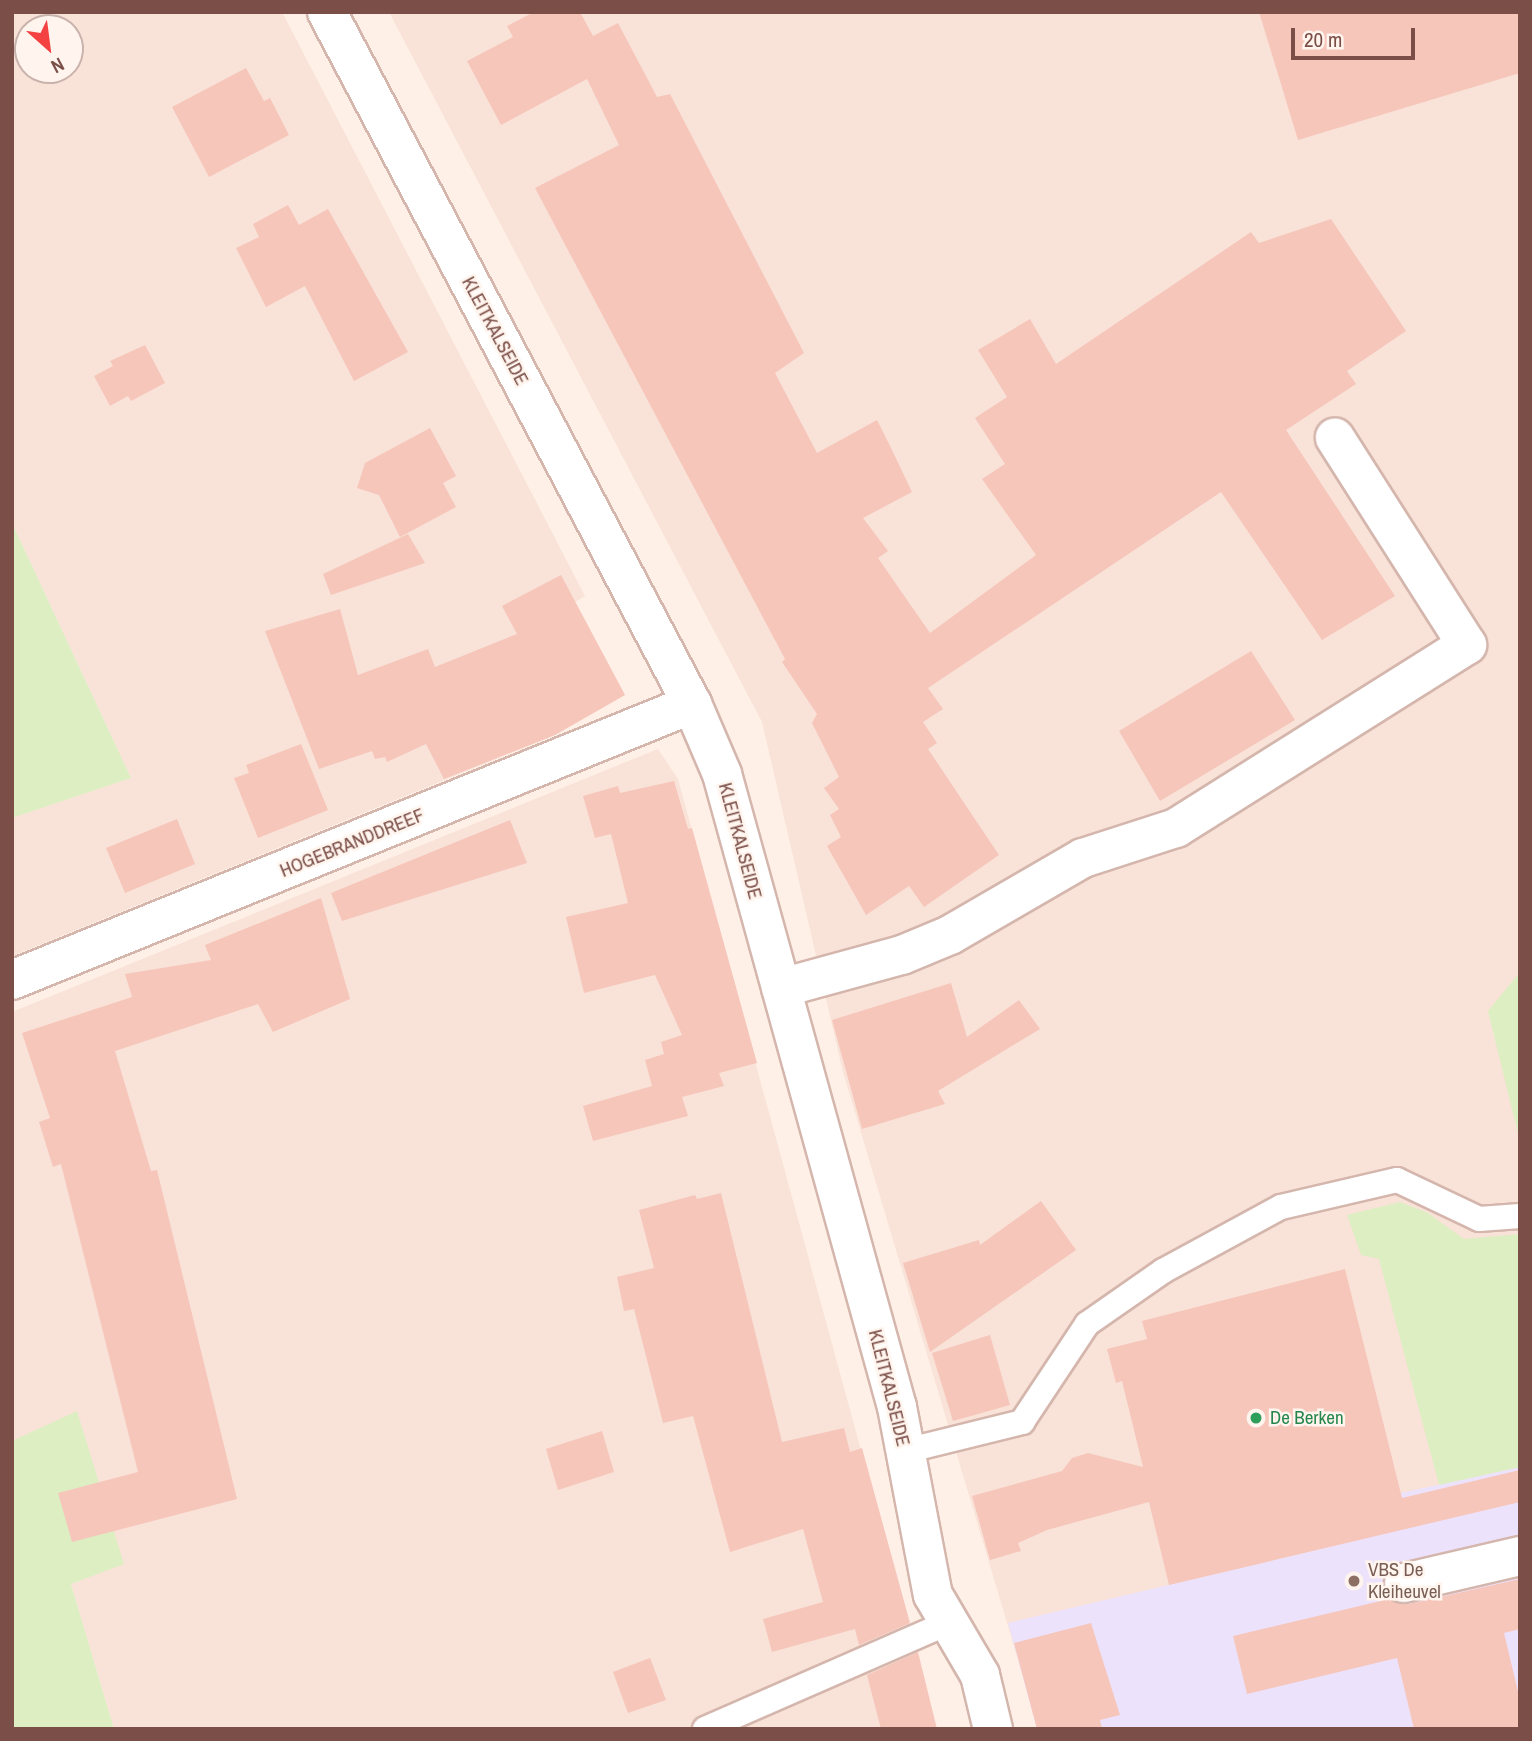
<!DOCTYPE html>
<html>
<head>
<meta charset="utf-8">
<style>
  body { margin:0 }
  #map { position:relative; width:1532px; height:1741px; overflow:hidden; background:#fef0e6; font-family:"Archivo Narrow",sans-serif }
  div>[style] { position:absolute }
  .residential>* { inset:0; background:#f9e2d7 }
  .education>* { inset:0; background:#ede2fb }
  .green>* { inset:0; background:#ddeec3 }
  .building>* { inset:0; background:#f6c6bb }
  .roads { filter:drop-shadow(2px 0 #d4b6ad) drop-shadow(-2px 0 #d4b6ad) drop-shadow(0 2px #d4b6ad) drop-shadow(0 -2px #d4b6ad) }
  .service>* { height:24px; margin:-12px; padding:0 12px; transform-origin:12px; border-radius:12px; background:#fff }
  .minor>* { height:38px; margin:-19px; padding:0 19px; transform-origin:19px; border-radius:19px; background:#fff }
  .dots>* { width:19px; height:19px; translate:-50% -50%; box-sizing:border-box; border:4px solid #fff5ee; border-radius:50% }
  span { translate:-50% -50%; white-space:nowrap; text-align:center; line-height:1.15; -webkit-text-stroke:5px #fff5ee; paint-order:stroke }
  .street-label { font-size:19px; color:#7b4f48 }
  .leisure-label { font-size:19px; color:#27864d }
  .left { translate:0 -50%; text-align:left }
  .education-label { font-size:19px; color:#785e54 }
  .frame { position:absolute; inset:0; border:14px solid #7b4f48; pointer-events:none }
  .north { position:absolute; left:14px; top:14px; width:70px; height:70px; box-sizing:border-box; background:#fff5ee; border:2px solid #cab3ac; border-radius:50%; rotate:152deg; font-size:19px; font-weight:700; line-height:28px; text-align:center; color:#7b4f48 }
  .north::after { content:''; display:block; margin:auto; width:24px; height:32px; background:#f34241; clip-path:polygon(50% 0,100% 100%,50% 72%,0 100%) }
  .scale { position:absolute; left:1291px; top:28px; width:124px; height:32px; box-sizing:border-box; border:4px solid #7b4f48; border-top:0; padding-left:9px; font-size:21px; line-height:24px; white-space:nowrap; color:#7b4f48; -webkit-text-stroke:5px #fff5ee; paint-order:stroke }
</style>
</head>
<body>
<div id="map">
  <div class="residential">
    <i style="clip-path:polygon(evenodd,12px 12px,282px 12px,585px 596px,575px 602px,625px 695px,555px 735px,12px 956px,12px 818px,131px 778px,12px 523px,12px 12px,28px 28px,70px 28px,70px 70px,28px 70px,28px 28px)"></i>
    <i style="clip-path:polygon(389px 12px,1520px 12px,1520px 1729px,1024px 1680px,843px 1072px,762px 722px)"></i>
    <i style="clip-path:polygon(658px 749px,678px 779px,937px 1729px,114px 1729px,71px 1584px,124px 1563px,12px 1441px,12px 1012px)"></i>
  </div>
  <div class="education">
    <i style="clip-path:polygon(1520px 1467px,1520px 1729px,1037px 1729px,1008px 1623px,1367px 1538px,1359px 1502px)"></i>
  </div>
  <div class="green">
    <i style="clip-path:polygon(12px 523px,131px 778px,12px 818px)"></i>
    <i style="clip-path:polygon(1520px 972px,1520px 1142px,1488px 1011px)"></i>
    <i style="clip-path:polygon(1400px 1202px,1428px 1213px,1464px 1239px,1520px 1234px,1520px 1467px,1439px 1485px,1379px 1259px,1361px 1255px,1347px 1215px)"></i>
    <i style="clip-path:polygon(77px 1411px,124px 1564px,71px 1584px,114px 1729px,12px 1729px,12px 1441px)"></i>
  </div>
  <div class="building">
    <i style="clip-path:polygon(534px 12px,580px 12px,593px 36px,618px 23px,657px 97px,670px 94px,804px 353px,775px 373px,817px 453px,877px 420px,892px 450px,912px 492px,863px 518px,888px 551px,878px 558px,930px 633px,1036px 555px,982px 479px,1005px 464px,975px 418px,1007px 397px,978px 350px,1030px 319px,1056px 364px,1251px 232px,1259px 243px,1331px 219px,1406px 331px,1347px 371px,1356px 384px,1286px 430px,1395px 596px,1322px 640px,1221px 492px,928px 688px,943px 709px,923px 722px,937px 743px,928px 749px,999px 855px,924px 907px,909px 886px,866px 915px,827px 846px,841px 837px,830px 815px,839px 809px,824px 788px,839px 777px,812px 723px,817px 714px,782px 662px,785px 659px,535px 188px,619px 145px,587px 79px,501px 125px,467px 61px,513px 37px,507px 26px)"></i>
    <i style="clip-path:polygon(1259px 12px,1520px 12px,1520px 73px,1298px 140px)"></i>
    <i style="clip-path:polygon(246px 68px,264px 101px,270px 98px,289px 135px,209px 177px,172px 107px)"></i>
    <i style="clip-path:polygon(288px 205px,299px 225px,328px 209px,408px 352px,354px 381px,305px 286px,266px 307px,236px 248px,259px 237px,253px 224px)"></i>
    <i style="clip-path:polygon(145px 345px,165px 383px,131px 401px,128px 396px,110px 406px,94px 376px,113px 366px,110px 361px)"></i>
    <i style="clip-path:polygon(430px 428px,456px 476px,443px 483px,456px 507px,400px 537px,379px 495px,357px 488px,365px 463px)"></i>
    <i style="clip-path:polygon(408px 534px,425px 563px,331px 595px,323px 574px)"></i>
    <i style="clip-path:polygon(561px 575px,625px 695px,555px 735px,444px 779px,426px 744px,387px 762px,385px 757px,375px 759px,372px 751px,319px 769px,265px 631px,340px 609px,358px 675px,428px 649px,435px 667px,517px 634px,502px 606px)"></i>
    <i style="clip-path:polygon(1251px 651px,1295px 720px,1160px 801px,1119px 731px)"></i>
    <i style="clip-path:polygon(301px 744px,328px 810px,258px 838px,234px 778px,249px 773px,246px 765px)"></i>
    <i style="clip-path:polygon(674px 781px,688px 829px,692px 828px,757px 1063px,719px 1073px,724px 1086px,682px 1097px,688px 1116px,593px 1141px,583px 1106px,652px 1086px,645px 1060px,664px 1054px,661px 1042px,682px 1035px,655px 975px,584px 993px,566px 917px,628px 903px,611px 834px,595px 838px,583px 796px,618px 786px,620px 793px)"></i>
    <i style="clip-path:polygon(177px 819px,195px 864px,125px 893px,106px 848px)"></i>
    <i style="clip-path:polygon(510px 820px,527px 863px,342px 921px,331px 893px)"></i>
    <i style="clip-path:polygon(321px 898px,350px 999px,273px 1032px,258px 1004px,115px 1051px,151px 1171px,157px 1170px,237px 1499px,72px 1542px,58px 1493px,138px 1472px,61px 1164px,53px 1167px,39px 1122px,50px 1118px,22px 1033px,132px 997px,125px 974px,211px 960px,205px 945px)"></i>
    <i style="clip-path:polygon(951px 983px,967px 1037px,1019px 1000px,1040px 1029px,938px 1091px,945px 1104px,862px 1129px,832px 1020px)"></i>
    <i style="clip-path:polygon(721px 1193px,782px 1442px,844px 1428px,850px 1452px,862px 1448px,910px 1623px,859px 1645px,855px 1629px,772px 1652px,763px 1619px,823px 1602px,803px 1529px,730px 1552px,693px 1416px,663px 1423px,634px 1309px,624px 1311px,617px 1277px,654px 1268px,639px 1210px,695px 1195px,697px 1199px)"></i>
    <i style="clip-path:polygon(1041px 1201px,1076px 1250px,930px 1352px,903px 1263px,979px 1240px,980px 1245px)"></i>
    <i style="clip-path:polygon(1345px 1269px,1402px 1498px,1520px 1470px,1520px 1502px,1169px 1585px,1149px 1502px,1047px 1530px,1018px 1543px,1021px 1551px,990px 1560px,972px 1496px,1062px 1471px,1072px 1458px,1088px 1453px,1143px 1467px,1122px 1381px,1116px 1383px,1107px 1349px,1147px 1339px,1142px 1321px)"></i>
    <i style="clip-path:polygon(990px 1335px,1010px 1405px,953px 1421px,932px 1353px)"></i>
    <i style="clip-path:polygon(602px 1431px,614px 1472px,558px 1490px,546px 1449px)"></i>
    <i style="clip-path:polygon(1520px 1579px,1520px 1629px,1504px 1633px,1520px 1700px,1520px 1729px,1414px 1729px,1397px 1658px,1247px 1694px,1233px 1636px,1389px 1599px,1409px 1604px)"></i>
    <i style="clip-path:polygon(1091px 1623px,1120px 1715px,1100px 1720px,1102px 1729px,1037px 1729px,1014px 1643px)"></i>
    <i style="clip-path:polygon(918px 1652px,937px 1729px,881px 1729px,867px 1675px)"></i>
    <i style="clip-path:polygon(650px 1658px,666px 1700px,628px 1713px,613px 1672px)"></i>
  </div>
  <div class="roads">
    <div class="service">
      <i style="left:905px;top:1451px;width:121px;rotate:-13.9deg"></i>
      <i style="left:1022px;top:1422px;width:118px;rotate:-56.4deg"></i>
      <i style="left:1087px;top:1324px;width:93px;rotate:-34.9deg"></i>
      <i style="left:1163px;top:1271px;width:134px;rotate:-28.5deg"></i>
      <i style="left:1281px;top:1207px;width:119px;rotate:-13.1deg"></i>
      <i style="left:1397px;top:1180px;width:91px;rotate:25.4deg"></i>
      <i style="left:1479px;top:1219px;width:41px;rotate:-4.2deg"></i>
      <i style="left:705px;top:1729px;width:267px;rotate:-23.6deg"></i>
    </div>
    <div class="minor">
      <i style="left:327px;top:12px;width:782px;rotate:62.19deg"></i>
      <i style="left:692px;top:704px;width:76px;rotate:66.8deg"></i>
      <i style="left:722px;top:774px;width:657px;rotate:74.55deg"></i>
      <i style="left:897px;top:1407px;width:191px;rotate:79.2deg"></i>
      <i style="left:933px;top:1595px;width:93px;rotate:59.6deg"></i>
      <i style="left:980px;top:1675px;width:56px;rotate:76.5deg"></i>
      <i style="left:12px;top:980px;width:734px;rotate:-22.09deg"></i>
      <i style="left:781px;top:988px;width:125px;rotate:-15.3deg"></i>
      <i style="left:902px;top:955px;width:52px;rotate:-22.6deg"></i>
      <i style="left:950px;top:935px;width:154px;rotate:-30.1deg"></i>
      <i style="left:1083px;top:858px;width:98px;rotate:-17.9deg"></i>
      <i style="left:1176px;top:828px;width:344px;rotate:-32.2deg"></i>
      <i style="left:1467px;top:645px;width:246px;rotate:-122.5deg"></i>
      <i style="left:1404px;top:1583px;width:119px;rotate:-13.1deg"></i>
    </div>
  </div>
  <div class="dots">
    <i style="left:1256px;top:1418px;background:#2e9e5b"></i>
    <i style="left:1354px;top:1581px;background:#8d6e63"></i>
  </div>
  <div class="street-label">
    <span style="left:495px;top:331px;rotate:62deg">KLEITKALSEIDE</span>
    <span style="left:740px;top:841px;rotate:75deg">KLEITKALSEIDE</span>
    <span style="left:352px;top:843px;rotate:-22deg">HOGEBRANDDREEF</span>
    <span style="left:889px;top:1388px;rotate:76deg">KLEITKALSEIDE</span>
  </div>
  <div class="leisure-label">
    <span class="left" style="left:1270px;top:1418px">De Berken</span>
  </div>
  <div class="education-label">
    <span class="left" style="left:1368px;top:1581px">VBS De<br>Kleiheuvel</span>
  </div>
  <div class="frame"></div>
  <div class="north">N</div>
  <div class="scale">20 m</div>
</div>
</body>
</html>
